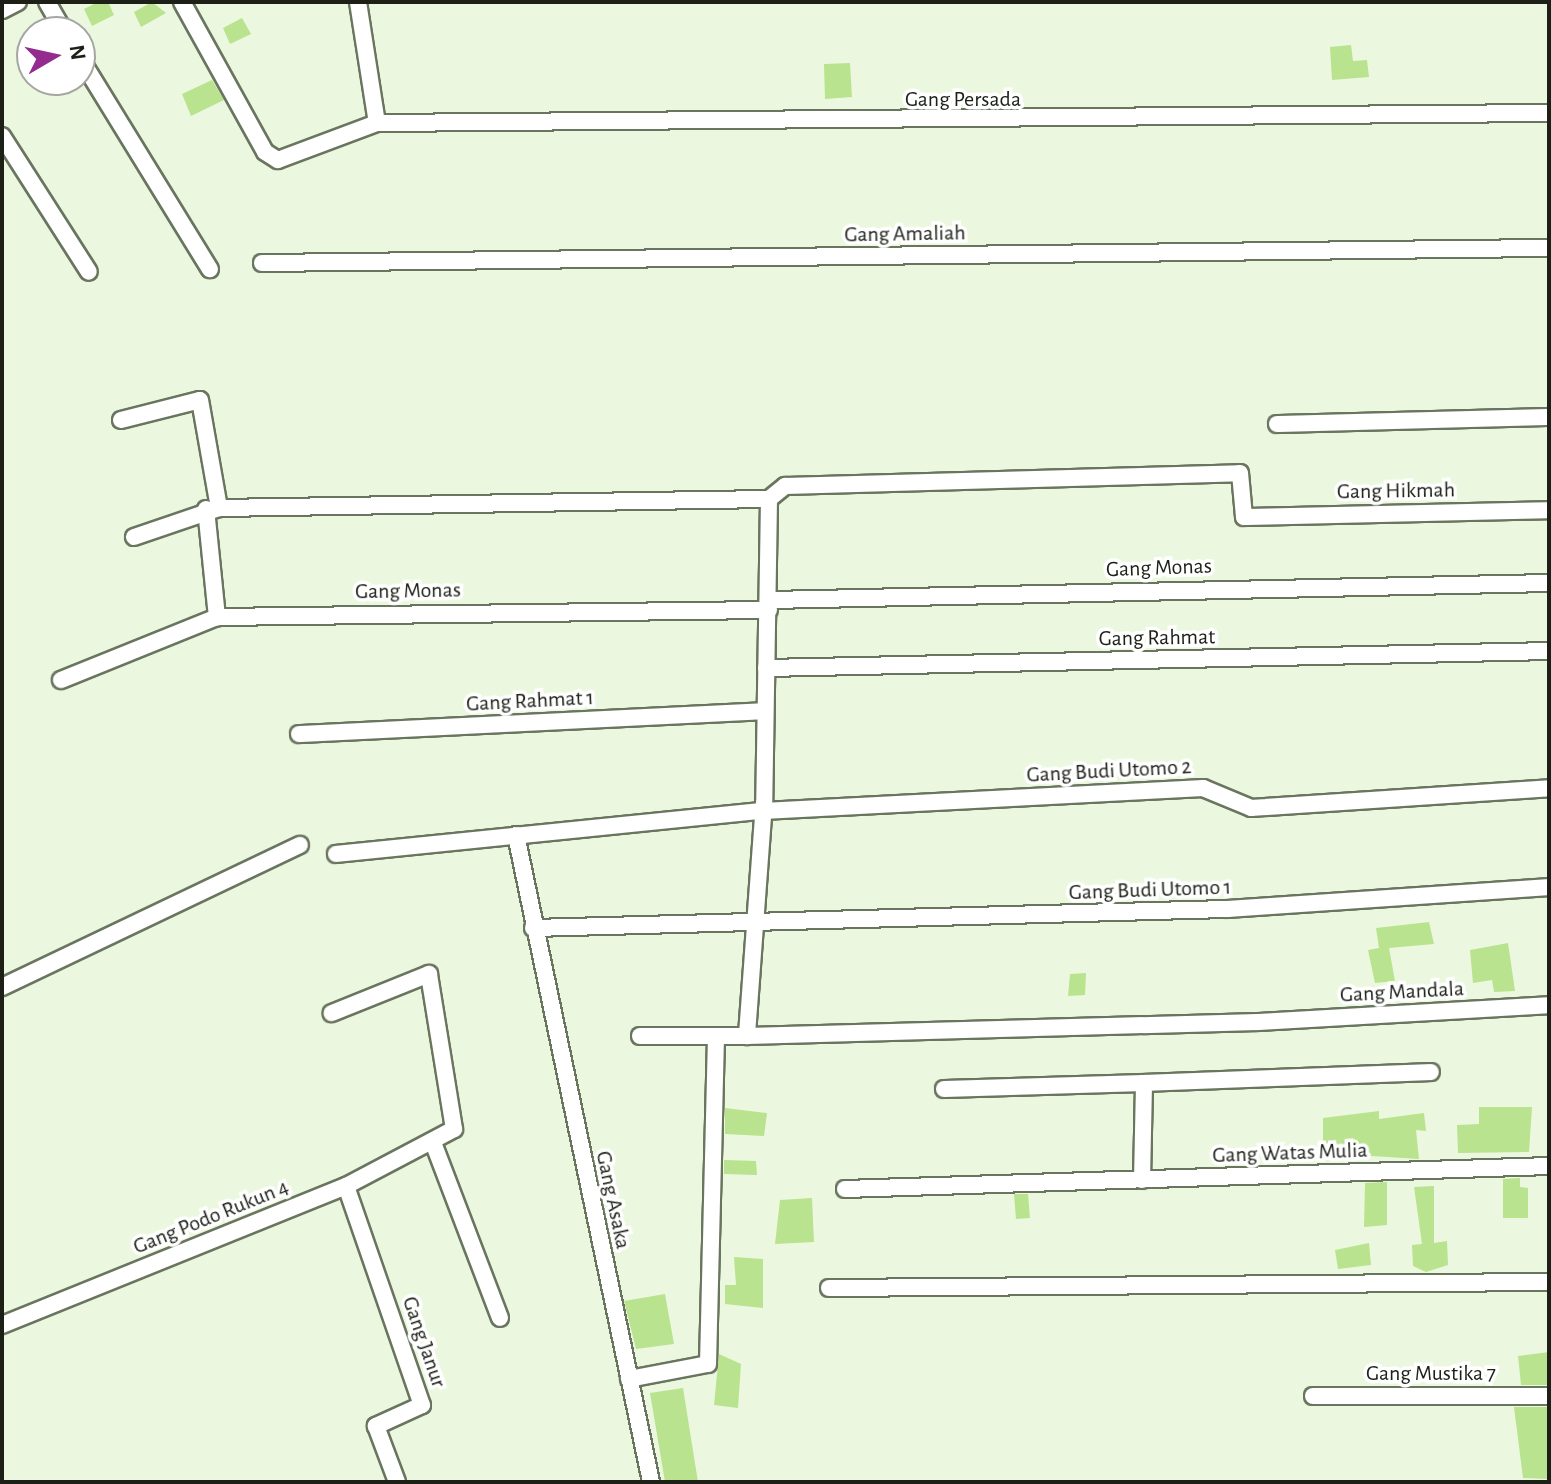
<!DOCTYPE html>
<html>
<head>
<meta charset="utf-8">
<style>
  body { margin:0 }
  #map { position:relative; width:1551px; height:1484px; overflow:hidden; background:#ebf8df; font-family:"Alegreya Sans",sans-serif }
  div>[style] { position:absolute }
  .building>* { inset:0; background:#b9e38e }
  .roads { filter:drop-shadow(2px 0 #6a755f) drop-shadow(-2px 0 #6a755f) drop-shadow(0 2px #6a755f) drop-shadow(0 -2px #6a755f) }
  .minor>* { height:16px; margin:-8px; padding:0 8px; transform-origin:8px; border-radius:8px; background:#fff }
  span { translate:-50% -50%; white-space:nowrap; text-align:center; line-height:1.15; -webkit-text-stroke:7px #fff; paint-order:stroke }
  .street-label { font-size:22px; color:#1c2017 }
  .frame { position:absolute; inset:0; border:4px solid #1c2017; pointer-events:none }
  .north { position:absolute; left:16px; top:16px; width:80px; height:80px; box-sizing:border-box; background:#fff; border:2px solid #a4a6a2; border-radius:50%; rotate:81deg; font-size:22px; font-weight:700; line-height:32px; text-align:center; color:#1c2017 }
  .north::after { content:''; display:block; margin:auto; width:28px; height:36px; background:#942c90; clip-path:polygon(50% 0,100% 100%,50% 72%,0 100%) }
</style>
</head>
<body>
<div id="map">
  <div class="building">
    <i style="clip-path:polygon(98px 2px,108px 2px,114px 15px,92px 26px,84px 9px)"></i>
    <i style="clip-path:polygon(152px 2px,166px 13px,141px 27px,134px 12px)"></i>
    <i style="clip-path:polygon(242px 18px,251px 34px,230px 44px,223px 28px)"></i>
    <i style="clip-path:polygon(1351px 45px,1353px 61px,1367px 60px,1369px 77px,1332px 80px,1330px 47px)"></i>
    <i style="clip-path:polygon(850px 63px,852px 97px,825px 99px,824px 64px)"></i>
    <i style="clip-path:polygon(212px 80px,224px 100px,191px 116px,182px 94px)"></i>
    <i style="clip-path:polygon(1429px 922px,1434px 944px,1389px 948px,1395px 981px,1375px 983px,1368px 950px,1379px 948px,1376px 928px)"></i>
    <i style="clip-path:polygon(1508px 943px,1515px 991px,1494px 992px,1492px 980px,1473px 983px,1470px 950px)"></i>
    <i style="clip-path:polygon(1086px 973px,1085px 995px,1068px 996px,1070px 974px)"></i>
    <i style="clip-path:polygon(1479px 1107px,1532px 1107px,1529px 1152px,1458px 1153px,1457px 1125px,1479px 1124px)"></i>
    <i style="clip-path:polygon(725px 1108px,767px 1113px,764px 1136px,725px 1134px)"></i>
    <i style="clip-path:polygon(1379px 1111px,1379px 1119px,1424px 1113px,1426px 1131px,1416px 1130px,1419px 1159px,1323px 1153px,1323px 1118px)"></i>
    <i style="clip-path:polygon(724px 1160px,756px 1161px,757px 1175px,724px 1174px)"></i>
    <i style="clip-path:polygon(1520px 1178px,1520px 1187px,1528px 1188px,1528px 1218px,1503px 1218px,1503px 1179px)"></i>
    <i style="clip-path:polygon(1387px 1182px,1387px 1225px,1364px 1227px,1365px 1183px)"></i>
    <i style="clip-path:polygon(1434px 1186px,1434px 1243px,1447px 1241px,1448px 1265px,1426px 1272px,1413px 1266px,1412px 1245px,1422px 1244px,1414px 1187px)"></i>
    <i style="clip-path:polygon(1014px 1194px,1028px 1194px,1030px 1218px,1016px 1219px)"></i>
    <i style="clip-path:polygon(812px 1198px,814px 1242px,775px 1244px,780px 1200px)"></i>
    <i style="clip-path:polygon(1369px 1243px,1371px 1265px,1338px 1269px,1335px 1250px)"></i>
    <i style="clip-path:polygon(734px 1257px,763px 1259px,763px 1308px,725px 1304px,725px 1285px,736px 1285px)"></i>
    <i style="clip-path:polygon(665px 1294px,674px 1344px,636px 1349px,624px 1301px)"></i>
    <i style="clip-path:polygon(1549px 1352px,1549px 1385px,1521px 1385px,1518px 1356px)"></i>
    <i style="clip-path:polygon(719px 1354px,741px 1364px,738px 1408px,714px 1405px)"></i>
    <i style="clip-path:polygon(683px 1388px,698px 1482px,665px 1482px,650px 1393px)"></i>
    <i style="clip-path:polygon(1514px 1407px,1549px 1407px,1549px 1479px,1523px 1478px)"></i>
  </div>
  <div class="roads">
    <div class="minor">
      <i style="left:47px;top:2px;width:34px;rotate:60deg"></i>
      <i style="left:182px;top:2px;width:171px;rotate:61deg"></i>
      <i style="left:265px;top:152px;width:15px;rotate:32deg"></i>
      <i style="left:278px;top:160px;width:106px;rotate:-20.5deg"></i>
      <i style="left:377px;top:123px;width:1172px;rotate:-0.49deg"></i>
      <i style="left:358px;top:2px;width:122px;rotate:81.1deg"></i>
      <i style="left:2px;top:10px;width:18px;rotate:-27deg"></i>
      <i style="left:80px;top:58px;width:248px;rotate:58.4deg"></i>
      <i style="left:2px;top:136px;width:161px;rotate:57.4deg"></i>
      <i style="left:262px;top:263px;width:1287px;rotate:-0.67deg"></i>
      <i style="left:121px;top:420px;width:81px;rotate:-14.2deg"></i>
      <i style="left:200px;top:400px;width:110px;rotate:80deg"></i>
      <i style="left:1277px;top:424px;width:272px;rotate:-1.5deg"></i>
      <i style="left:769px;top:499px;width:21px;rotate:-39deg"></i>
      <i style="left:785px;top:486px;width:455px;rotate:-1.6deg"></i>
      <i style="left:1240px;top:473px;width:44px;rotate:84.8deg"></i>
      <i style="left:1244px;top:517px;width:305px;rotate:-1.3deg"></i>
      <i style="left:206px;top:509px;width:109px;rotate:84.2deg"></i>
      <i style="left:134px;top:537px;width:90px;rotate:-18.8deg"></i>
      <i style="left:219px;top:508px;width:550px;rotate:-0.94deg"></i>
      <i style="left:769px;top:499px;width:304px;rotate:90.9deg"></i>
      <i style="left:764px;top:803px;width:234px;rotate:94.2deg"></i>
      <i style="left:747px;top:1036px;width:107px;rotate:180deg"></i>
      <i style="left:770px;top:600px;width:779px;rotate:-1.25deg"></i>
      <i style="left:766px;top:668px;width:783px;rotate:-1.24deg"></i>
      <i style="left:61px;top:680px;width:168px;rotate:-22deg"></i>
      <i style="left:217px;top:617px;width:552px;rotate:-0.73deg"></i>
      <i style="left:299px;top:734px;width:466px;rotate:-2.8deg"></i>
      <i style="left:516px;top:835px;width:661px;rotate:78.21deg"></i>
      <i style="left:336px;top:854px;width:429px;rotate:-5.8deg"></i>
      <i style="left:763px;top:811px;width:441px;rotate:-3deg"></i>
      <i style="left:1203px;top:788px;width:52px;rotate:22.6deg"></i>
      <i style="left:1251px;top:808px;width:299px;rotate:-3.8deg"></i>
      <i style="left:533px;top:928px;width:695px;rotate:-1.57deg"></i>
      <i style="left:1228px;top:909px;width:322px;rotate:-3.9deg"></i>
      <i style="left:2px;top:987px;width:330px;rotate:-25.5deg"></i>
      <i style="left:747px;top:1036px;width:511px;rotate:-1.57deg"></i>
      <i style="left:1258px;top:1022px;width:291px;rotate:-3.3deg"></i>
      <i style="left:944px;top:1089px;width:200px;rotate:-1.7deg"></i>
      <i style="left:434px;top:1145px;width:185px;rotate:69.1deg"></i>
      <i style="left:1142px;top:1180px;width:97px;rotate:-88.8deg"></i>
      <i style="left:1144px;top:1083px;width:287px;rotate:-2.2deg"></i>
      <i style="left:346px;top:1186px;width:232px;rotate:70.9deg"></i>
      <i style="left:422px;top:1405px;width:51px;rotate:155.5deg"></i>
      <i style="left:376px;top:1426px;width:60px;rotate:69.4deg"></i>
      <i style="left:845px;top:1189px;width:704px;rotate:-1.87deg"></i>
      <i style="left:829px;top:1288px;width:720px;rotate:-0.48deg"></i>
      <i style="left:2px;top:1325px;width:371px;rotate:-22deg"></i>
      <i style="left:346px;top:1186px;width:122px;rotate:-27.8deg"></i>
      <i style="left:454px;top:1129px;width:157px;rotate:-99.2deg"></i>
      <i style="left:429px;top:974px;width:105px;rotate:158.1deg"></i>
      <i style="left:629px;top:1379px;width:80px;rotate:-10.8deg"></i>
      <i style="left:708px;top:1364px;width:327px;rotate:-88.6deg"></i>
      <i style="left:1313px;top:1396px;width:236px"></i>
    </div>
  </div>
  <div class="street-label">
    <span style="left:963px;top:100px">Gang Persada</span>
    <span style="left:905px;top:234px;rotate:-1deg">Gang Amaliah</span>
    <span style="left:1396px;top:491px;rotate:-1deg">Gang Hikmah</span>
    <span style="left:1159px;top:568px;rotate:-2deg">Gang Monas</span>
    <span style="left:408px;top:591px;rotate:-1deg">Gang Monas</span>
    <span style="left:1157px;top:638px;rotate:-1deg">Gang Rahmat</span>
    <span style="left:530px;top:701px;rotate:-3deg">Gang Rahmat 1</span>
    <span style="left:1109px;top:771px;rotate:-3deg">Gang Budi Utomo 2</span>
    <span style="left:1150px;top:890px;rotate:-2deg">Gang Budi Utomo 1</span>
    <span style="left:1402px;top:992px;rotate:-3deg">Gang Mandala</span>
    <span style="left:1290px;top:1153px;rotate:-2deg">Gang Watas Mulia</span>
    <span style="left:613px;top:1200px;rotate:78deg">Gang Asaka</span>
    <span style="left:211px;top:1217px;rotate:-22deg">Gang Podo Rukun 4</span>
    <span style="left:424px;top:1342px;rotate:71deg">Gang Janur</span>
    <span style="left:1431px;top:1374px">Gang Mustika 7</span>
  </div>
  <div class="frame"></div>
  <div class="north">N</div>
</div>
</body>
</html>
